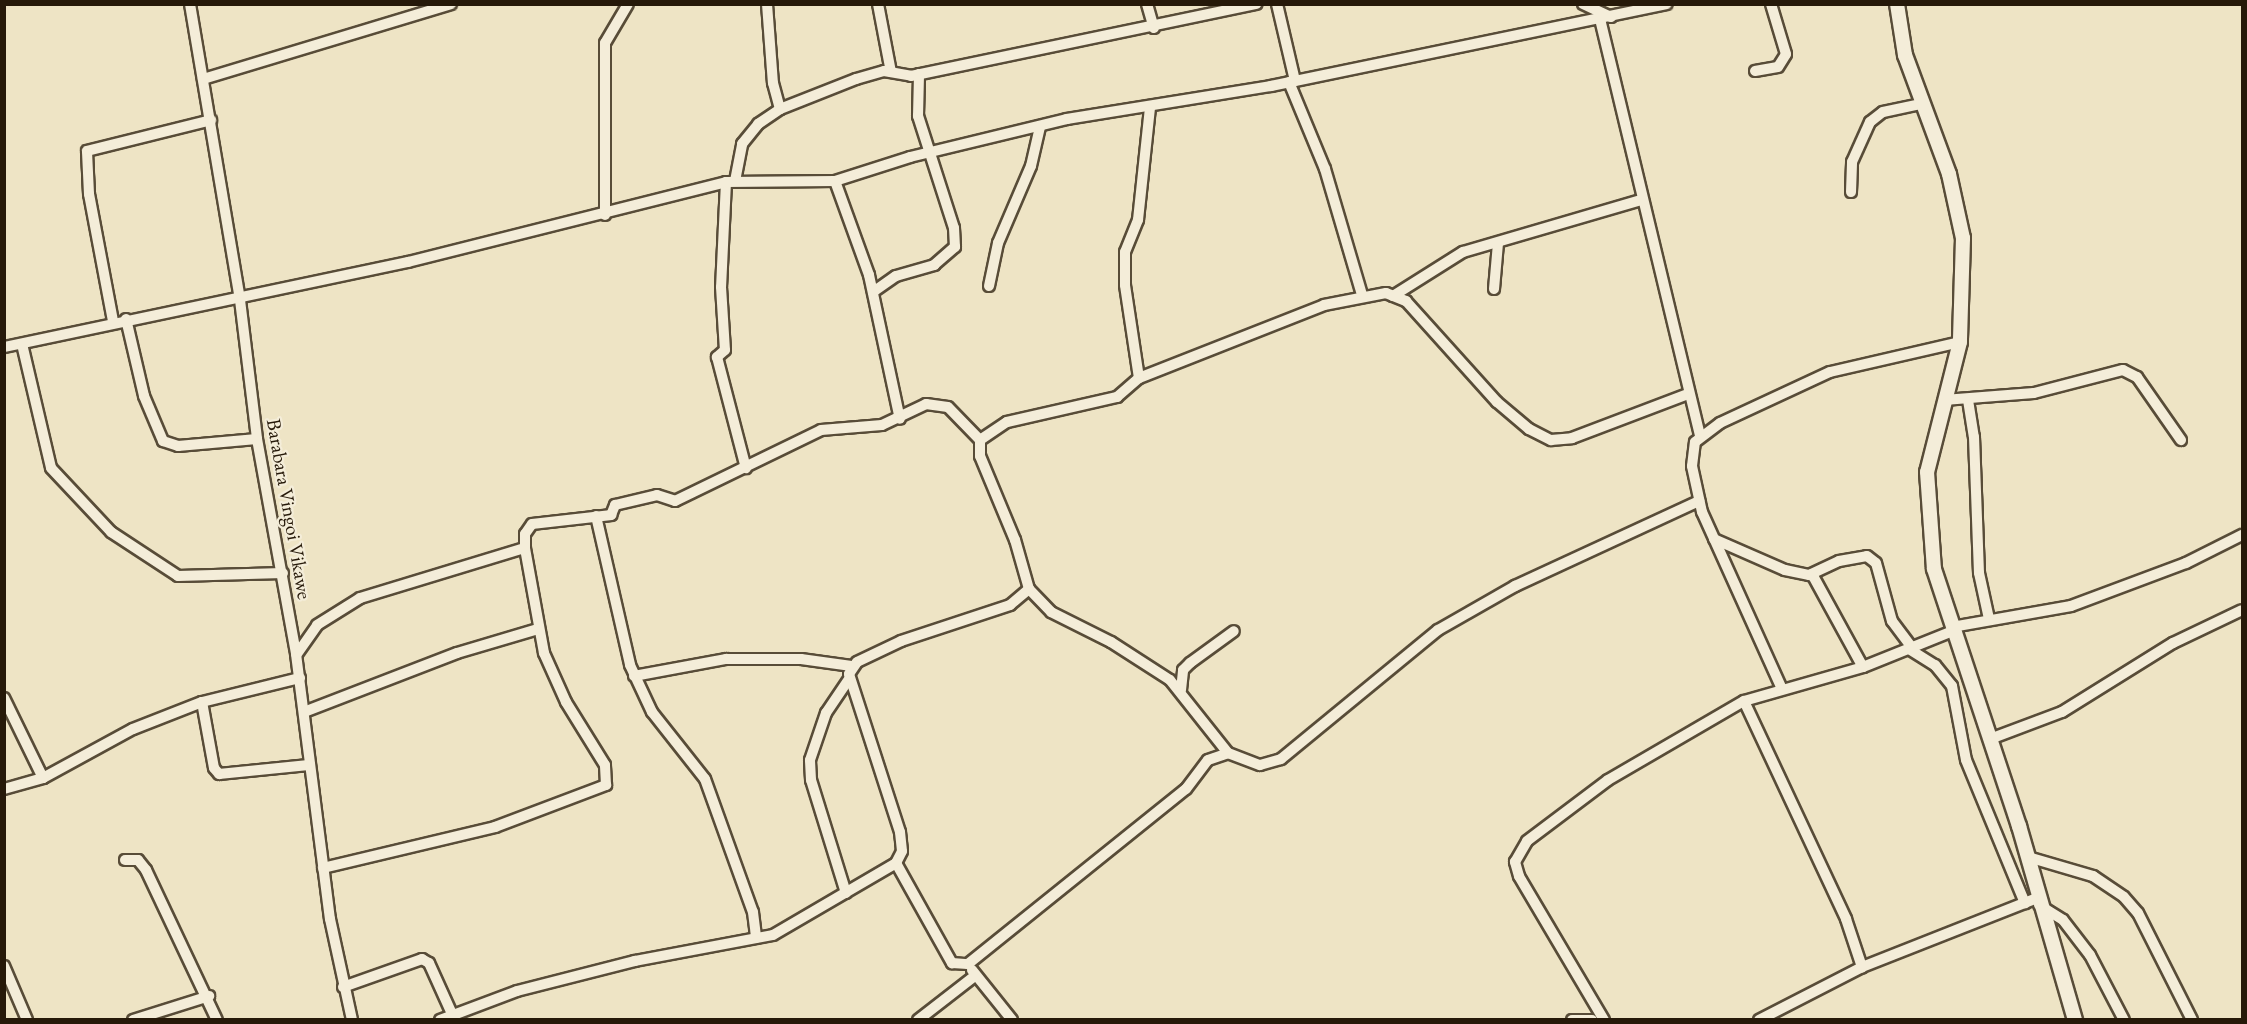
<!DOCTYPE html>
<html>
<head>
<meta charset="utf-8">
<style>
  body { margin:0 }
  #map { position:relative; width:2247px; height:1024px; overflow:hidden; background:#eee4c5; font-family:"EB Garamond",serif }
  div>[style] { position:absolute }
  .roads { filter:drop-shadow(2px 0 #584c38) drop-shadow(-2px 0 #584c38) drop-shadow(0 2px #584c38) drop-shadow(0 -2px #584c38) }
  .minor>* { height:10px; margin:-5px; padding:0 5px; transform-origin:5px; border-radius:5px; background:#f4edd9 }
  .tertiary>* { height:14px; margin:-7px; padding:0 7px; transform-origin:7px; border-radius:7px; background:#f4edd9 }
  span { translate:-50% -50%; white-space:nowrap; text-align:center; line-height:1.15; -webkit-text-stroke:4.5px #f4edd9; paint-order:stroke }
  .street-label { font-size:20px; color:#261909 }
  .frame { position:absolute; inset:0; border:6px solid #261909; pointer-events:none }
</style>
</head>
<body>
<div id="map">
  <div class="roads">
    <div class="minor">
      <i style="left:190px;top:4px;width:300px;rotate:80.4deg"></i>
      <i style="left:240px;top:300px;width:140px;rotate:83deg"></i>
      <i style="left:257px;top:439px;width:219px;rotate:79.7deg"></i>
      <i style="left:296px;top:654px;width:267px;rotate:82.7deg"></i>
      <i style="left:330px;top:919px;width:103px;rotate:77.7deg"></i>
      <i style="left:767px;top:4px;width:79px;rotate:85.7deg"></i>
      <i style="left:773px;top:83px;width:27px;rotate:75deg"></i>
      <i style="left:878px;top:4px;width:69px;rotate:79.2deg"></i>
      <i style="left:1147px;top:4px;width:25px;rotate:74deg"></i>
      <i style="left:1277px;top:4px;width:79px;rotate:76.8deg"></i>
      <i style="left:1583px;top:4px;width:31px;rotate:25deg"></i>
      <i style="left:1600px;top:19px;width:429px;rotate:76.5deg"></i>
      <i style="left:1755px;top:71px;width:23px;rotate:-10deg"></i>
      <i style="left:1778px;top:67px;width:15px;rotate:-58deg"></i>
      <i style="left:1786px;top:54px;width:52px;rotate:-106.7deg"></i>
      <i style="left:203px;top:79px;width:259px;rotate:-16.8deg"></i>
      <i style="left:1289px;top:82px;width:94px;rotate:67.5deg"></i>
      <i style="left:1325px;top:169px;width:131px;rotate:73.6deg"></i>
      <i style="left:735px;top:181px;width:38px;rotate:-79deg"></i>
      <i style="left:742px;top:144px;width:26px;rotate:-51deg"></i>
      <i style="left:758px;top:124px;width:27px;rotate:-34deg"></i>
      <i style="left:780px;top:109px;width:82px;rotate:-21.5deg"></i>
      <i style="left:856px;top:79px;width:29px;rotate:-16deg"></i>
      <i style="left:884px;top:71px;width:27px;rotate:10deg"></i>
      <i style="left:911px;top:76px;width:353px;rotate:-11.8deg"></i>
      <i style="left:835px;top:181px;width:100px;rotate:70.1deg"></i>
      <i style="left:869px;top:275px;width:147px;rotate:77.9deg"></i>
      <i style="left:726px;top:182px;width:105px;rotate:92.7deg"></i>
      <i style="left:721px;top:287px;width:63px;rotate:86.4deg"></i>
      <i style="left:725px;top:350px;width:11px;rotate:139deg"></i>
      <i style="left:717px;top:357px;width:115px;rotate:75.4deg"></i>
      <i style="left:1851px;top:192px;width:30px;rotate:-88deg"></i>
      <i style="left:1852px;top:162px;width:44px;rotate:-65.8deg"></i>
      <i style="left:1870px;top:122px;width:16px;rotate:-38deg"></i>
      <i style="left:1883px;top:112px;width:39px;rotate:-12deg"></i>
      <i style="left:605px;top:215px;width:172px;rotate:-90deg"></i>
      <i style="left:605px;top:43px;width:45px;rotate:-59.5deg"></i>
      <i style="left:989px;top:286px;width:44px;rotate:-78.2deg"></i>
      <i style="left:998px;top:243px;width:84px;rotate:-66.8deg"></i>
      <i style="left:1031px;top:166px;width:39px;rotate:-77deg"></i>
      <i style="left:1494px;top:289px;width:46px;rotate:-85deg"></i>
      <i style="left:873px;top:292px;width:28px;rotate:-35deg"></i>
      <i style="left:896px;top:276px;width:40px;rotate:-16deg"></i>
      <i style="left:934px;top:265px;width:28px;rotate:-41deg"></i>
      <i style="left:955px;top:247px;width:19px;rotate:-93deg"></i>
      <i style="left:954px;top:228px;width:118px;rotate:-107.8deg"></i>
      <i style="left:918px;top:116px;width:42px;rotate:-88.6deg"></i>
      <i style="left:1393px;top:296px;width:83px;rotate:-32.2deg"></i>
      <i style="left:1463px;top:252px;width:185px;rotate:-16.3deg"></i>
      <i style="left:126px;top:319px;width:79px;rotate:76.8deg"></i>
      <i style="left:144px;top:396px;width:49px;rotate:67.1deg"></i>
      <i style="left:163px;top:441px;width:16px;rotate:18deg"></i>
      <i style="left:178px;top:446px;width:79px;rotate:-5.1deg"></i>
      <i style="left:113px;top:321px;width:129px;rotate:-100.7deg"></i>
      <i style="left:89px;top:194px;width:43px;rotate:-92.7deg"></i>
      <i style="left:87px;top:151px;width:128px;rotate:-14deg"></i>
      <i style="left:22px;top:344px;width:127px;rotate:76.8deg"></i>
      <i style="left:51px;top:468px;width:88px;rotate:46.8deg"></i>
      <i style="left:111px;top:532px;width:80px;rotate:33.3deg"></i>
      <i style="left:178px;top:576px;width:105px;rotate:-1.6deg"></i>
      <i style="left:4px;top:347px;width:413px;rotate:-11.9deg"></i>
      <i style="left:408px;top:262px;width:328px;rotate:-14.1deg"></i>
      <i style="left:726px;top:182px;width:109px;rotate:-0.5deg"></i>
      <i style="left:835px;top:181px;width:79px;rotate:-17.7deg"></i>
      <i style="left:910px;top:157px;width:162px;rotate:-13.6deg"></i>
      <i style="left:1067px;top:119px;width:207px;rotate:-9.2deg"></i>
      <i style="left:1271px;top:86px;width:404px;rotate:-11.7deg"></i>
      <i style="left:1139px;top:378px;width:199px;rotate:-21.5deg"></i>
      <i style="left:1324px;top:305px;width:63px;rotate:-11deg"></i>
      <i style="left:1386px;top:293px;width:22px;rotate:22deg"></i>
      <i style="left:1406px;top:301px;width:136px;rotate:48deg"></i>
      <i style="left:1497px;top:402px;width:42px;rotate:40.2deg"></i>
      <i style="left:1529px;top:429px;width:25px;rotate:27deg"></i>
      <i style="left:1551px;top:440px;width:21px;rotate:-5deg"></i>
      <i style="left:1572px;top:438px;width:124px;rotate:-20.8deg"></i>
      <i style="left:1944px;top:400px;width:90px;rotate:-4.4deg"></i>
      <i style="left:2034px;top:393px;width:92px;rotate:-14.5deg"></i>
      <i style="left:2123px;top:370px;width:16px;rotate:27deg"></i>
      <i style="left:2137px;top:377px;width:77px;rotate:55.1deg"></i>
      <i style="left:1968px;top:400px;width:37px;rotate:81deg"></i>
      <i style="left:1974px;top:437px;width:136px;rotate:87.9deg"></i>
      <i style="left:1979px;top:573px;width:47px;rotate:77.7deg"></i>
      <i style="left:596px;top:516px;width:153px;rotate:77.1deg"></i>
      <i style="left:630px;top:665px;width:52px;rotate:64.9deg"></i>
      <i style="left:652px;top:712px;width:85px;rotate:51.7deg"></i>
      <i style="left:705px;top:779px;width:141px;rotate:70.2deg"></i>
      <i style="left:753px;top:912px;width:26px;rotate:83deg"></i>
      <i style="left:1714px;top:539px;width:77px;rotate:23.6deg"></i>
      <i style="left:1785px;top:570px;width:25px;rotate:12deg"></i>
      <i style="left:1809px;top:575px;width:33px;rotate:-25deg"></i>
      <i style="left:1839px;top:561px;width:28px;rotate:-10deg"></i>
      <i style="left:1867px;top:556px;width:11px;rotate:38deg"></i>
      <i style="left:1876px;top:563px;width:60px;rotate:74.6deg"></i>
      <i style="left:1892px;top:621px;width:34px;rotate:53deg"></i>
      <i style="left:1812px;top:574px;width:106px;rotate:61.3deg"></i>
      <i style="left:1029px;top:589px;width:32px;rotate:46deg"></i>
      <i style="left:1051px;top:612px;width:67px;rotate:26.6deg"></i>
      <i style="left:1111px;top:642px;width:70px;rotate:32.8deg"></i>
      <i style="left:1170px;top:680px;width:93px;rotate:51.5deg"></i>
      <i style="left:1952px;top:627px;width:121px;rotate:-10deg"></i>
      <i style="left:2071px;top:606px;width:123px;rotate:-20.5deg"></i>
      <i style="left:2186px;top:563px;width:63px;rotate:-26.6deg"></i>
      <i style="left:1909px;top:649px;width:31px;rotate:32deg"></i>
      <i style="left:1935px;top:665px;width:27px;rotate:51deg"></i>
      <i style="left:1952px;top:686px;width:75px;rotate:79.3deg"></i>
      <i style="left:1966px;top:760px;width:155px;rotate:67.6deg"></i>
      <i style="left:297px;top:654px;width:35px;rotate:-55deg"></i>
      <i style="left:317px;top:625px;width:51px;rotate:-32.1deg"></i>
      <i style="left:360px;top:598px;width:172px;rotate:-16.9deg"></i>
      <i style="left:634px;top:676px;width:94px;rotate:-10.5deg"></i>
      <i style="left:726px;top:659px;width:75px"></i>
      <i style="left:801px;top:659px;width:51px;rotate:7.8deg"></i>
      <i style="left:1782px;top:689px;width:194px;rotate:-114.3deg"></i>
      <i style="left:1702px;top:512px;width:47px;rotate:-102.3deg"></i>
      <i style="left:1692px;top:466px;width:24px;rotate:-83deg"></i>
      <i style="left:1695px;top:442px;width:31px;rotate:-37deg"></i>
      <i style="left:1720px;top:423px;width:121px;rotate:-24.9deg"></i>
      <i style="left:1830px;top:372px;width:133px;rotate:-13deg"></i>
      <i style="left:1181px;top:690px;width:20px;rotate:-84deg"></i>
      <i style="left:1183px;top:670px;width:10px;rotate:-45deg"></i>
      <i style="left:1190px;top:663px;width:54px;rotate:-36deg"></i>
      <i style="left:4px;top:698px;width:89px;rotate:64deg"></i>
      <i style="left:1744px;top:701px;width:241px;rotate:64.9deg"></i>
      <i style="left:1846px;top:919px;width:51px;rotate:71.6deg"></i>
      <i style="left:202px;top:702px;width:67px;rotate:79.7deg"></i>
      <i style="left:214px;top:768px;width:8px;rotate:50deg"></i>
      <i style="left:219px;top:774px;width:90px;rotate:-5.7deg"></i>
      <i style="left:304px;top:712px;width:164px;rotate:-21.1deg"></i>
      <i style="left:457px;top:653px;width:84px;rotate:-16.5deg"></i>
      <i style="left:1990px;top:739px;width:77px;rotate:-20.6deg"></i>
      <i style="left:2062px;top:712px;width:131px;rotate:-31.9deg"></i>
      <i style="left:2173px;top:643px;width:76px;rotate:-25.6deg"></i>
      <i style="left:4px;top:789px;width:41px;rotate:-15.8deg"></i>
      <i style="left:43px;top:778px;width:102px;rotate:-28.6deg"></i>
      <i style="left:133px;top:729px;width:74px;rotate:-21.4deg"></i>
      <i style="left:202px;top:702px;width:101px;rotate:-13.8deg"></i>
      <i style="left:2028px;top:857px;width:68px;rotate:16.3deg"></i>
      <i style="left:2093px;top:876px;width:37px;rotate:34deg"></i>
      <i style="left:2124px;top:897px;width:21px;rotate:49deg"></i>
      <i style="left:2138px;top:913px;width:120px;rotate:63.2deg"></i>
      <i style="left:125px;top:860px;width:13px"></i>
      <i style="left:138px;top:860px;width:13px;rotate:51deg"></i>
      <i style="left:146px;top:870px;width:166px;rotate:64.7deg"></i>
      <i style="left:896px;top:863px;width:115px;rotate:60.8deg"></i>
      <i style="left:952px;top:963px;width:16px;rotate:4deg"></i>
      <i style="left:968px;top:964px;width:280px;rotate:-38.8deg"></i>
      <i style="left:1186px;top:789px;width:36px;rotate:-53deg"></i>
      <i style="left:1208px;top:760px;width:21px;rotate:-19deg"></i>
      <i style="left:1228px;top:753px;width:34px;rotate:21deg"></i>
      <i style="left:1260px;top:765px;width:22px;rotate:-16deg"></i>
      <i style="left:1281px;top:759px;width:203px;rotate:-39.4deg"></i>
      <i style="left:1438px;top:630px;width:89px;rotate:-29.7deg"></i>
      <i style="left:1515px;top:586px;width:203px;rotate:-24.8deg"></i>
      <i style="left:323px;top:868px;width:177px;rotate:-13.4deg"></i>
      <i style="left:495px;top:827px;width:119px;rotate:-20.7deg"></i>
      <i style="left:606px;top:785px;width:20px;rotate:-93deg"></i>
      <i style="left:605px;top:765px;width:74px;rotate:-121.8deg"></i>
      <i style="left:566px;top:702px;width:54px;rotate:-114.2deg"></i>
      <i style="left:544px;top:653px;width:107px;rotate:-100.3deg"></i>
      <i style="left:525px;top:548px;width:14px;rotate:-90deg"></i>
      <i style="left:525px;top:534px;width:12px;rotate:-55deg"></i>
      <i style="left:532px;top:524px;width:80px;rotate:-6.5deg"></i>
      <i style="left:611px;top:515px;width:11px;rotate:-68deg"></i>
      <i style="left:615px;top:505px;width:43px;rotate:-13.4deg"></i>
      <i style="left:657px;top:495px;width:19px;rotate:18deg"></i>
      <i style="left:675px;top:501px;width:162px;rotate:-25.9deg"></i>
      <i style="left:821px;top:430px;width:61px;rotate:-4.7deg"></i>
      <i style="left:882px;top:425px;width:49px;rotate:-25.5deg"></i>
      <i style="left:926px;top:404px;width:22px;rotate:8deg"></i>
      <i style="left:948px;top:407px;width:46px;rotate:45.9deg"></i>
      <i style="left:846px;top:893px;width:118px;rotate:-107.2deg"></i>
      <i style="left:811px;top:780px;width:20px;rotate:-93deg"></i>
      <i style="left:810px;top:760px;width:50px;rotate:-71.2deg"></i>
      <i style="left:826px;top:713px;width:41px;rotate:-55.9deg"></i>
      <i style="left:2039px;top:905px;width:28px;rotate:32deg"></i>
      <i style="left:2063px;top:920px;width:44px;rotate:52.4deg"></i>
      <i style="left:2090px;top:955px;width:73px;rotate:62.4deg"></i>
      <i style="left:4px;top:966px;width:59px;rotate:66.9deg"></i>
      <i style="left:972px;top:970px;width:64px;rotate:51.3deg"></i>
      <i style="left:343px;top:987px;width:84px;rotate:-19.5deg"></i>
      <i style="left:422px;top:959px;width:8px;rotate:30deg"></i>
      <i style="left:429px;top:963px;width:56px;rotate:65.7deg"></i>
      <i style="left:133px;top:1020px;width:80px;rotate:-17.5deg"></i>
      <i style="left:440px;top:1020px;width:82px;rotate:-20.6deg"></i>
      <i style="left:517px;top:991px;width:122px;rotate:-14.3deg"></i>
      <i style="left:635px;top:961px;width:140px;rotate:-10.7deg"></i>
      <i style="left:773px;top:935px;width:143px;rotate:-30.3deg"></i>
      <i style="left:896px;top:863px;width:13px;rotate:-63deg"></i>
      <i style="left:902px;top:851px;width:19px;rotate:-96deg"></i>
      <i style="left:900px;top:832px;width:166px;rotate:-107.9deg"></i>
      <i style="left:849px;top:674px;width:14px;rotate:-56deg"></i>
      <i style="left:857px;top:662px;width:49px;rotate:-25.5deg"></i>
      <i style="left:901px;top:641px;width:115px;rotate:-18.3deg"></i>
      <i style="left:1010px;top:605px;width:25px;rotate:-40deg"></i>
      <i style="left:1029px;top:589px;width:51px;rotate:-105.9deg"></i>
      <i style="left:1015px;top:540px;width:91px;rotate:-112.6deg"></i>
      <i style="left:980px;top:456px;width:16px;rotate:-90deg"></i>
      <i style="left:980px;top:440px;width:32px;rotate:-34deg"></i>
      <i style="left:1007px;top:422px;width:113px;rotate:-12.8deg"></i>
      <i style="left:1117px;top:397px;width:29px;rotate:-41deg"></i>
      <i style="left:1139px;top:378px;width:94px;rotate:-98.6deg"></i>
      <i style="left:1125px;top:285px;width:33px;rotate:-90deg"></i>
      <i style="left:1125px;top:252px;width:35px;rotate:-68deg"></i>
      <i style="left:1138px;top:220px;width:114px;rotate:-83.9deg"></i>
      <i style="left:918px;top:1020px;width:73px;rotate:-37.8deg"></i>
      <i style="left:1572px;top:1020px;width:20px"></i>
      <i style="left:1604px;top:1020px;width:167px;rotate:-120.6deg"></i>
      <i style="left:1519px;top:876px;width:15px;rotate:-106deg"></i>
      <i style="left:1515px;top:862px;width:24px;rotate:-60deg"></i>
      <i style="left:1527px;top:841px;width:101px;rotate:-37deg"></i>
      <i style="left:1608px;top:780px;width:157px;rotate:-30.2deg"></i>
      <i style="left:1744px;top:701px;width:124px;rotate:-15.9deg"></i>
      <i style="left:1863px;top:667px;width:97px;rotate:-21.8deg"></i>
      <i style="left:1759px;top:1020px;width:116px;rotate:-27.2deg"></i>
      <i style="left:1862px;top:967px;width:188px;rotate:-21.5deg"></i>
    </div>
    <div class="tertiary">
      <i style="left:1897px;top:4px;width:52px;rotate:81.1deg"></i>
      <i style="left:1905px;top:55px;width:127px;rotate:69.7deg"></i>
      <i style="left:1949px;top:174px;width:66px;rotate:77.7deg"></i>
      <i style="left:1963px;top:238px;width:104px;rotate:91.7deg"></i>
      <i style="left:1960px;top:342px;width:134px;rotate:104.2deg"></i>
      <i style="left:1927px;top:472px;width:97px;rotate:85.9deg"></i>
      <i style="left:1934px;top:569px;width:271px;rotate:71.7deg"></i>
      <i style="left:2019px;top:826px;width:202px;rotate:73.9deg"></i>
    </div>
  </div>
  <div class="street-label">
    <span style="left:289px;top:509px;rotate:80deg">Barabara Vingoi Vikawe</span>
  </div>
  <div class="frame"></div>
</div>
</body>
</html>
